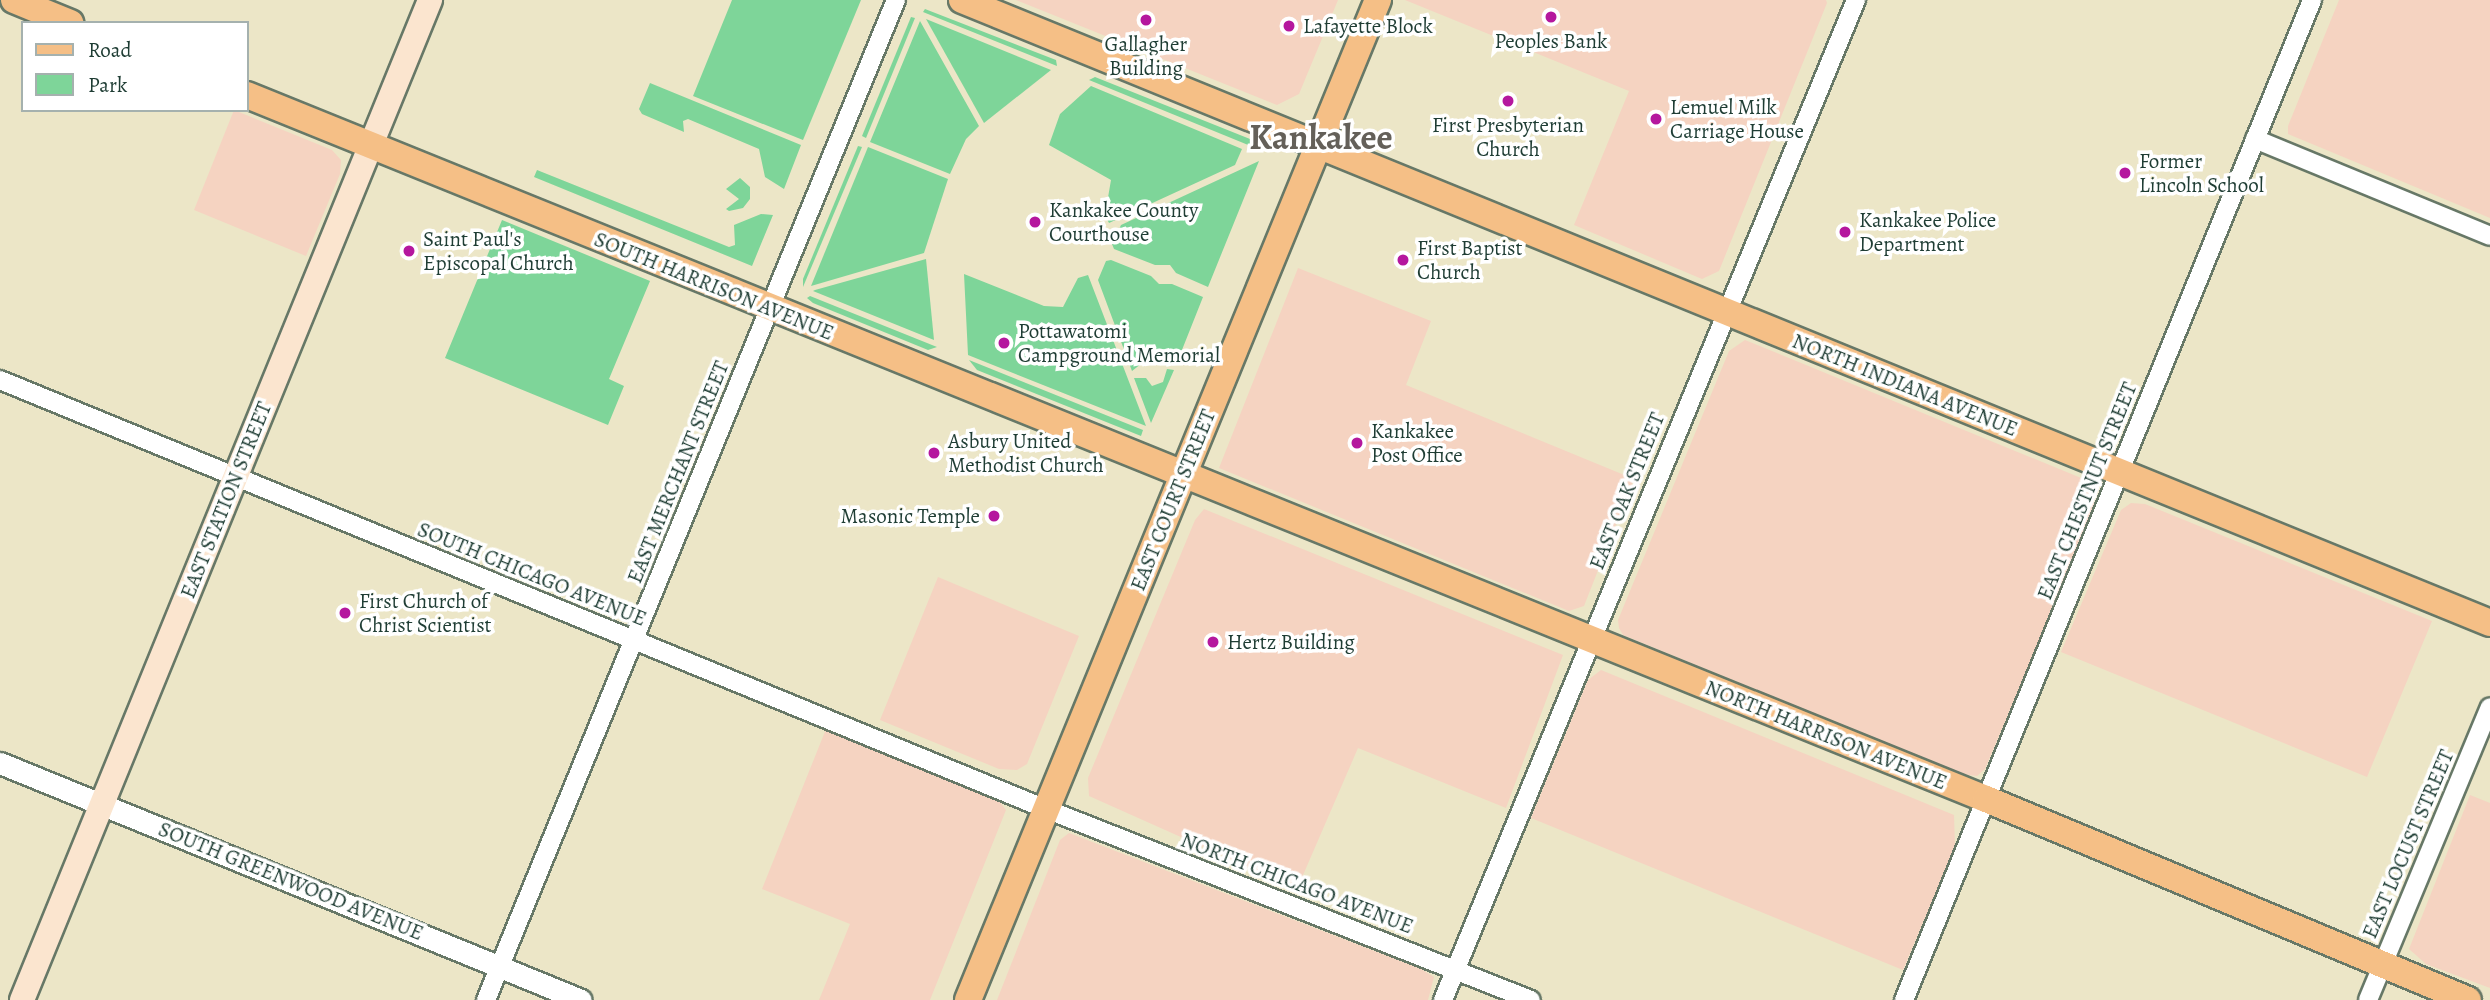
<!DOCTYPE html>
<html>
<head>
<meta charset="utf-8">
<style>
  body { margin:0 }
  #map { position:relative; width:2490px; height:1000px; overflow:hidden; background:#ece6c7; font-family:Alegreya,serif }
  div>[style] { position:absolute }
  .built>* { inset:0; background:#f5d3c1 }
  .green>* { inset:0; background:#7ed599 }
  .roads { filter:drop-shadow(2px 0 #677867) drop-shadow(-2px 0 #677867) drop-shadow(0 2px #677867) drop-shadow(0 -2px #677867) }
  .minor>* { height:18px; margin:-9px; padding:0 9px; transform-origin:9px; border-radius:9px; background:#fff }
  .tertiary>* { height:21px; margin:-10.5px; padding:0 10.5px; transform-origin:10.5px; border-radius:10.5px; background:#fff }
  .secondary>* { height:24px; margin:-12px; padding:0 12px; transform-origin:12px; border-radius:12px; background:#fbe5cf }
  .primary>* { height:26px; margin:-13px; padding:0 13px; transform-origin:13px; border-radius:13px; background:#f5bf86 }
  .dots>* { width:19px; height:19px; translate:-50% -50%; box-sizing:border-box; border:4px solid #fff; border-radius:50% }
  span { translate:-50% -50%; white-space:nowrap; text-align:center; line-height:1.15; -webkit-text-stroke:7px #fff; paint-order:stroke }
  .poi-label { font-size:21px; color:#1f3d34 }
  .left { translate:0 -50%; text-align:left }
  .right { translate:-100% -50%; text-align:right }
  .street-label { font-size:21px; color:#1f3d34 }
  .town-label { font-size:35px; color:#646059; font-weight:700 }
  .legend { position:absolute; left:21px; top:21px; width:228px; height:91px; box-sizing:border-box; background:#fff; border:2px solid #a5b1ae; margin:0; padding:9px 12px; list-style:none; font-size:21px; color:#1f3d34 }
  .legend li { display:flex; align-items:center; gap:14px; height:35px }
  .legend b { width:35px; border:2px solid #a5b1ae }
</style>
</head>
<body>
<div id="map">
  <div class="built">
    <i style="clip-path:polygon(1016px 0,1338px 0,1299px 94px,1277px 105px)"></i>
    <i style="clip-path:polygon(1405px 0,1826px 0,1827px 3px,1719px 271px,1702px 279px,1574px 225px,1629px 91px)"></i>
    <i style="clip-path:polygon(2339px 0,2490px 0,2490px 218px,2288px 134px,2288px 126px)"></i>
    <i style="clip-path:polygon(234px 110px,332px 150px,341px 160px,340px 174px,306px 256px,194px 210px)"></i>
    <i style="clip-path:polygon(1298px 268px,1431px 321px,1406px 385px,1634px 479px,1584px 606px,1569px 611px,1219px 468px)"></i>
    <i style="clip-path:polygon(1745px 340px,2086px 480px,2094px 489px,2094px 510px,1985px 769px,1977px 776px,1961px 774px,1623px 635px,1619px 628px,1618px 620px,1729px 351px)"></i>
    <i style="clip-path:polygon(2131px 503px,2145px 504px,2432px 621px,2367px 777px,2061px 652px,2121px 510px)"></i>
    <i style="clip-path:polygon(1204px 509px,1563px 655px,1506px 808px,1358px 748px,1297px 889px,1089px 796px,1088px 778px,1195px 520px)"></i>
    <i style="clip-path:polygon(938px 577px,1079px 636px,1027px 764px,1017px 770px,999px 769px,880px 720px)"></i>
    <i style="clip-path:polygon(1601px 670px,1954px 815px,1955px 846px,1903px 970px,1531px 818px,1588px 680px)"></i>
    <i style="clip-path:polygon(826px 729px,999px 801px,1006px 810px,930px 1000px,819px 1000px,850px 924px,762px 889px)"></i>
    <i style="clip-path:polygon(2470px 795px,2490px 803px,2490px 988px,2426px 964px,2409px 949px)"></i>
    <i style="clip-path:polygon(1069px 833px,1421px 969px,1434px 977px,1428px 1000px,997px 1000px,1060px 840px)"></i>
  </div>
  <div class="green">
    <i style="clip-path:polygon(732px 0,861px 0,803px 140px,693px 96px)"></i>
    <i style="clip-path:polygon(925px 9px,1056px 60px,1057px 66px,923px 12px)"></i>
    <i style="clip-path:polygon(911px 17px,915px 18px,866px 138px,862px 136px)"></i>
    <i style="clip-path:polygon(926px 19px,1051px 70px,984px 123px)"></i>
    <i style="clip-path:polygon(920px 21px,979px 126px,966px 139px,950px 174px,870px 142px)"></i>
    <i style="clip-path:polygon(1095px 77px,1260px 143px,1258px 149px,1089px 80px)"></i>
    <i style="clip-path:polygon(650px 83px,801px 145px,784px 189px,765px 177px,759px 149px,688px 119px,683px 121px,684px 132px,642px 114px,639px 109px)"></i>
    <i style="clip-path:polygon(1091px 86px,1242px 149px,1235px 165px,1109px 223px,1105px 215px,1111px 180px,1049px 145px,1060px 114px)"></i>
    <i style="clip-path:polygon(858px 146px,862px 147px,803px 287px,803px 279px)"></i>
    <i style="clip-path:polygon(868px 147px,948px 179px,924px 253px,811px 286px)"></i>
    <i style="clip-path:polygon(1259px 161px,1208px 287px,1176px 273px,1170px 265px,1155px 265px,1114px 249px,1112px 244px,1121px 225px)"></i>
    <i style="clip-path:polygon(537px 170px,729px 247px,735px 245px,734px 225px,761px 214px,773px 215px,752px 266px,534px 177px)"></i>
    <i style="clip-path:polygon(740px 178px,750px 187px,750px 199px,743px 208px,729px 211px,726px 209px,739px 199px,726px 189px)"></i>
    <i style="clip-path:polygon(502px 220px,650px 281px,609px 379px,624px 386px,608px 425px,445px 358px)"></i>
    <i style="clip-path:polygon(926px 259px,934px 340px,813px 291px,815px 290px)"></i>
    <i style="clip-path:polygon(1111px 260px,1151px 276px,1159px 284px,1172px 284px,1203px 297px,1176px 365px,1151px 356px,1132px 371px,1098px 280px,1106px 261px)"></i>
    <i style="clip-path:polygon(964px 274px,1044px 306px,1063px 307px,1078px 278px,1088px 275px,1146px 426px,968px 355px)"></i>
    <i style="clip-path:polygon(810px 296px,937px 347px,928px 350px,813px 303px,807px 298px)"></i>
    <i style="clip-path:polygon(969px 360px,1143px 430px,1141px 436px,977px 370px)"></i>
    <i style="clip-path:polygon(1167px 369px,1174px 370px,1151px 423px,1134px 378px,1146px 378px,1152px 386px,1163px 382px)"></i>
  </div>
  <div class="roads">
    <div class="minor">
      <i style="left:2255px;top:139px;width:254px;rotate:22.4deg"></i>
      <i style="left:0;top:380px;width:1131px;rotate:22.3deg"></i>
      <i style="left:1046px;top:809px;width:521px;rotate:21.5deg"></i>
      <i style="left:486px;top:1000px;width:1081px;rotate:-67.71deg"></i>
      <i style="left:1443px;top:1000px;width:1082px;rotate:-67.56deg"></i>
      <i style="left:1904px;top:1000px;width:1080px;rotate:-67.8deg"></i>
      <i style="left:2368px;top:1000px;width:317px;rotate:-67.4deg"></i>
    </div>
    <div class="tertiary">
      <i style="left:0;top:763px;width:627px;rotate:22.19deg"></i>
    </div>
    <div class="secondary">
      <i style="left:22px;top:1000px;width:1080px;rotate:-67.8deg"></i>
    </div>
    <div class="primary">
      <i style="left:14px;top:0;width:61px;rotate:22.3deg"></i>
      <i style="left:962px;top:0;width:1650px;rotate:22.18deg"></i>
      <i style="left:247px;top:95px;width:1876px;rotate:22.04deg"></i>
      <i style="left:1986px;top:799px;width:522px;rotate:22.64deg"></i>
      <i style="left:968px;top:1000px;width:1081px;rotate:-67.71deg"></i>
    </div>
  </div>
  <div class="dots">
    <i style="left:1551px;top:17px;background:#b5179e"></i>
    <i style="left:1146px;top:20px;background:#b5179e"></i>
    <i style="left:1289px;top:26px;background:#b5179e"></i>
    <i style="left:1508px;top:101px;background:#b5179e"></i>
    <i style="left:1656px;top:119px;background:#b5179e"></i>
    <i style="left:2125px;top:173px;background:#b5179e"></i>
    <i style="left:1035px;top:222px;background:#b5179e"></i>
    <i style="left:1845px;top:232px;background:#b5179e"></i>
    <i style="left:409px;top:251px;background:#b5179e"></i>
    <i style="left:1403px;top:260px;background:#b5179e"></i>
    <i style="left:1004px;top:343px;background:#b5179e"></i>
    <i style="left:1357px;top:443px;background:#b5179e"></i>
    <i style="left:934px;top:453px;background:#b5179e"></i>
    <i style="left:994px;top:516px;background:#b5179e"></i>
    <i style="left:345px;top:613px;background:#b5179e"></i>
    <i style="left:1213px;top:642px;background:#b5179e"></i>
  </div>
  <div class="poi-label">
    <span class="left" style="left:1303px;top:26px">Lafayette Block</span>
    <span style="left:1551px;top:41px">Peoples Bank</span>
    <span style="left:1146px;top:56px">Gallagher<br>Building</span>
    <span class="left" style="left:1670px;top:119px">Lemuel Milk<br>Carriage House</span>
    <span style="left:1508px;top:137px">First Presbyterian<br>Church</span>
    <span class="left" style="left:2139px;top:173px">Former<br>Lincoln School</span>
    <span class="left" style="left:1049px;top:222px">Kankakee County<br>Courthouse</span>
    <span class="left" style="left:1859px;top:232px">Kankakee Police<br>Department</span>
    <span class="left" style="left:423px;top:251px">Saint Paul's<br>Episcopal Church</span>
    <span class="left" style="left:1417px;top:260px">First Baptist<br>Church</span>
    <span class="left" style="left:1018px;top:343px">Pottawatomi<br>Campground Memorial</span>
    <span class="left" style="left:1371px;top:443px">Kankakee<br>Post Office</span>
    <span class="left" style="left:948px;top:453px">Asbury United<br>Methodist Church</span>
    <span class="right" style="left:980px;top:516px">Masonic Temple</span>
    <span class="left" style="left:359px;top:613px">First Church of<br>Christ Scientist</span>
    <span class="left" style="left:1227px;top:642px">Hertz Building</span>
  </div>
  <div class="street-label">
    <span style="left:714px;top:286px;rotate:22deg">SOUTH HARRISON AVENUE</span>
    <span style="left:1905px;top:385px;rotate:22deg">NORTH INDIANA AVENUE</span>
    <span style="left:678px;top:472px;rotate:-68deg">EAST MERCHANT STREET</span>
    <span style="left:1627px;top:491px;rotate:-68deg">EAST OAK STREET</span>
    <span style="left:2087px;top:491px;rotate:-68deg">EAST CHESTNUT STREET</span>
    <span style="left:226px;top:500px;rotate:-68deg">EAST STATION STREET</span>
    <span style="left:1173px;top:500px;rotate:-68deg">EAST COURT STREET</span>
    <span style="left:532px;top:574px;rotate:22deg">SOUTH CHICAGO AVENUE</span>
    <span style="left:1826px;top:735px;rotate:22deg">NORTH HARRISON AVENUE</span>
    <span style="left:2408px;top:844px;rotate:-67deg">EAST LOCUST STREET</span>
    <span style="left:291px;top:881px;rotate:22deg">SOUTH GREENWOOD AVENUE</span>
    <span style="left:1297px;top:883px;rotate:21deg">NORTH CHICAGO AVENUE</span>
  </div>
  <div class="town-label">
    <span style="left:1321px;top:137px">Kankakee</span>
  </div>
  <ul class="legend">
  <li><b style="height:9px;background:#f5bf86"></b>Road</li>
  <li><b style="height:19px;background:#7ed599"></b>Park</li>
  </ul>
</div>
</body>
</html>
